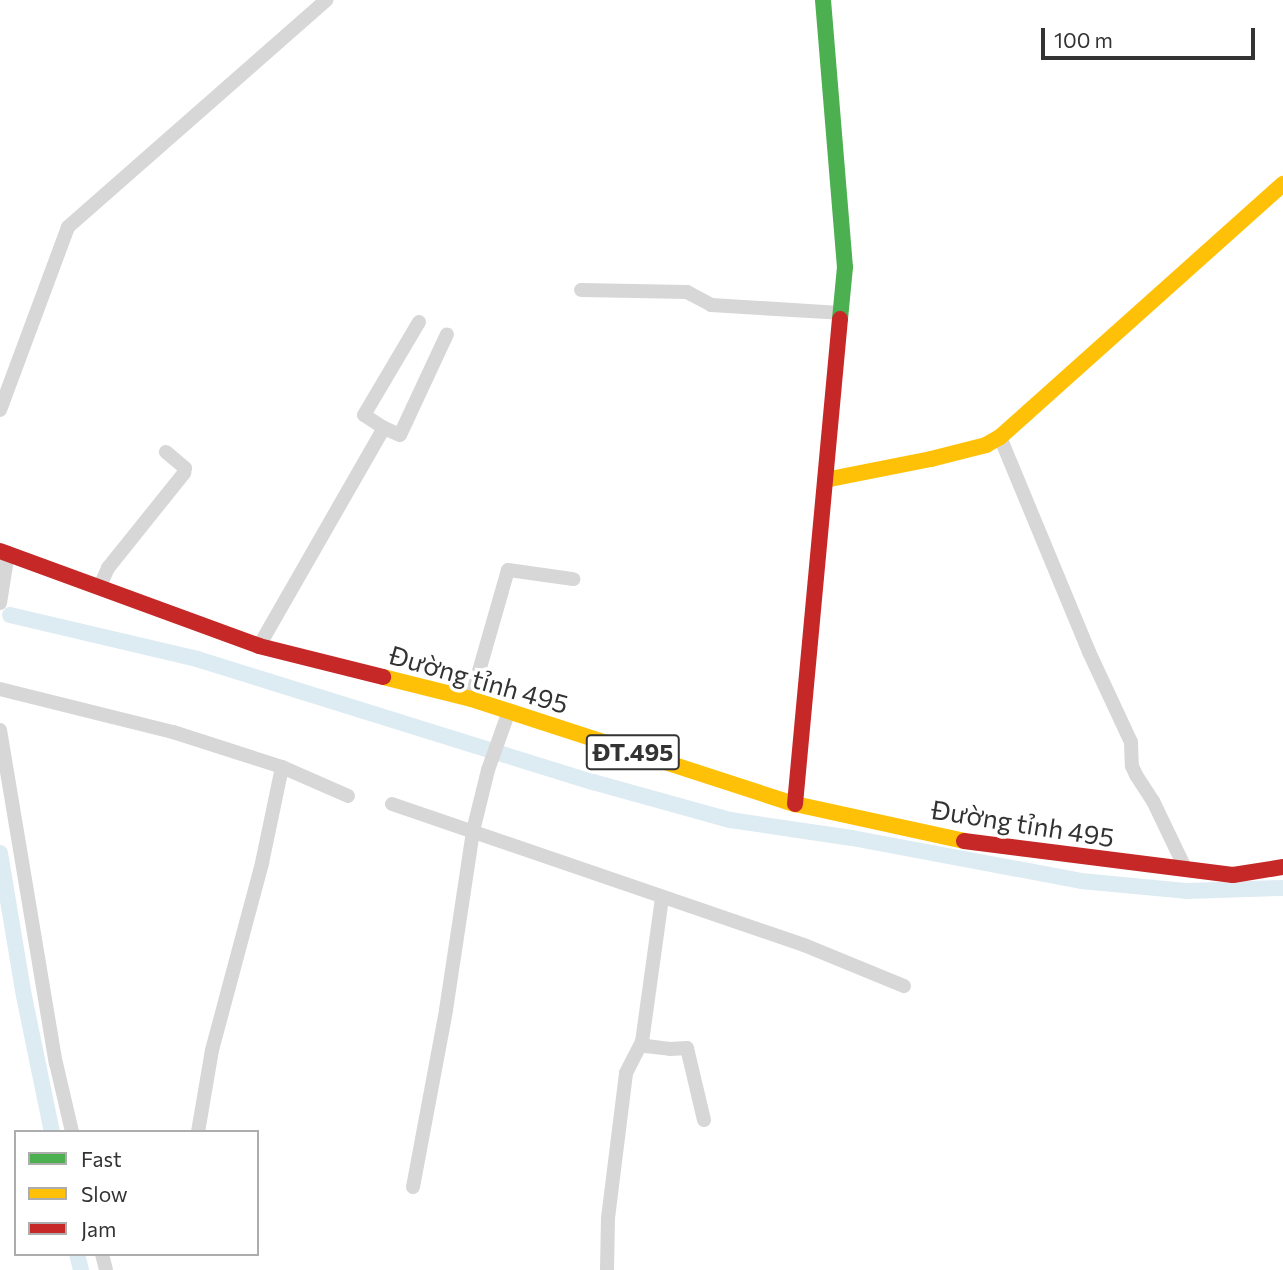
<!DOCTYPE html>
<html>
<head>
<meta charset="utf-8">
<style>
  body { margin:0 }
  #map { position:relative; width:1283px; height:1270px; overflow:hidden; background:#fff; font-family:Commissioner,sans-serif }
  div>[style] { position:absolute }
  .canal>* { height:16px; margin:-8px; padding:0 8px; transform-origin:8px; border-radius:8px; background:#ddebf3 }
  .street>* { height:14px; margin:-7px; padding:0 7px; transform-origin:7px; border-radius:7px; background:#d7d7d7 }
  .fast>* { height:16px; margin:-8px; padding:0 8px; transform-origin:8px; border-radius:8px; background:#4caf50 }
  .slow>* { height:16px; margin:-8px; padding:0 8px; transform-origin:8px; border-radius:8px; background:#ffc107 }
  .jam>* { height:16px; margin:-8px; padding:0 8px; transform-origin:8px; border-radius:8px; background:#c62828 }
  span { translate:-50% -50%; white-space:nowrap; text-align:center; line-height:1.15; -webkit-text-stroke:7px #fff; paint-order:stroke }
  .shield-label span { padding:2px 5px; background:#fff; border:2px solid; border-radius:5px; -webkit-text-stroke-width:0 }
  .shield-label { font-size:24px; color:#333; font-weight:700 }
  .street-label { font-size:26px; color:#333 }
  .legend { position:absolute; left:14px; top:1130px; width:245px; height:126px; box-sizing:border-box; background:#fff; border:2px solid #adadad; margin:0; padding:9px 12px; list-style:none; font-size:21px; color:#333 }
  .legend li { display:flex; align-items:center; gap:14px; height:35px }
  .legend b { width:35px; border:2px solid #adadad }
  .scale { position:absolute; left:1041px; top:28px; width:214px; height:32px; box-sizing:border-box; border:4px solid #333; border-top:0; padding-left:9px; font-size:21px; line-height:24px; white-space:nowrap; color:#333; -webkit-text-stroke:5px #fff; paint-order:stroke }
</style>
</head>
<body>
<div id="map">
  <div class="canal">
    <i style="left:10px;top:615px;width:192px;rotate:13.2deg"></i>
    <i style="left:197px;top:659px;width:415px;rotate:17.3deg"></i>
    <i style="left:593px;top:782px;width:142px;rotate:15.5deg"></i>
    <i style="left:730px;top:820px;width:123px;rotate:8.4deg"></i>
    <i style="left:852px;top:838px;width:233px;rotate:10.6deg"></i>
    <i style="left:1081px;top:881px;width:105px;rotate:5.4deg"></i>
    <i style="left:1186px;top:891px;width:97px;rotate:-1.8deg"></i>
    <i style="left:0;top:853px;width:145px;rotate:80.5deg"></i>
    <i style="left:24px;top:996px;width:139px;rotate:78.4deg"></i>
    <i style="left:77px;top:1254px;width:16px;rotate:76deg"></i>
  </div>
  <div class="street">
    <i style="left:581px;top:290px;width:106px;rotate:1.1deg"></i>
    <i style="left:687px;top:292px;width:27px;rotate:28deg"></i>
    <i style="left:711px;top:305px;width:129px;rotate:3.5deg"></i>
    <i style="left:419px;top:322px;width:108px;rotate:120.6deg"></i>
    <i style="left:364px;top:415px;width:24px;rotate:33deg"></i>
    <i style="left:384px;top:428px;width:17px;rotate:24deg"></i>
    <i style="left:400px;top:435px;width:111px;rotate:-65deg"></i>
    <i style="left:0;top:410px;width:195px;rotate:-69.6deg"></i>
    <i style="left:68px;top:227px;width:344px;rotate:-41.3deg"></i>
    <i style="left:1000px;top:437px;width:233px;rotate:67.5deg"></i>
    <i style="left:1089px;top:652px;width:99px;rotate:65deg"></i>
    <i style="left:1131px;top:742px;width:24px;rotate:88deg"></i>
    <i style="left:1132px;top:766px;width:10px;rotate:66deg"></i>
    <i style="left:1136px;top:775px;width:31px;rotate:57deg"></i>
    <i style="left:1153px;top:801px;width:76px;rotate:64.4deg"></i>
    <i style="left:100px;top:586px;width:20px;rotate:-66deg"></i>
    <i style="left:108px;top:568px;width:122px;rotate:-51.3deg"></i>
    <i style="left:184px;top:473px;width:5px;rotate:-79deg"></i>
    <i style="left:185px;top:468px;width:25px;rotate:-140deg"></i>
    <i style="left:0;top:603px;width:51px;rotate:-80.9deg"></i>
    <i style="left:259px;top:646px;width:251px;rotate:-60.2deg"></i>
    <i style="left:0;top:689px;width:178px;rotate:14deg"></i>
    <i style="left:173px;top:732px;width:114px;rotate:17.8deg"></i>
    <i style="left:282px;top:767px;width:72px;rotate:23.7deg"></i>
    <i style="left:471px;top:699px;width:134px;rotate:-74deg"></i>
    <i style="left:508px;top:570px;width:66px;rotate:7.9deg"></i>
    <i style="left:0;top:730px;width:338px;rotate:80.5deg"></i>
    <i style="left:56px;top:1063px;width:71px;rotate:76.9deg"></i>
    <i style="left:392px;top:804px;width:435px;rotate:18.9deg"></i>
    <i style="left:804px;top:945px;width:108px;rotate:22.3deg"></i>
    <i style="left:642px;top:1042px;width:6px;rotate:45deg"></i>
    <i style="left:646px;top:1046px;width:24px;rotate:7deg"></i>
    <i style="left:670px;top:1049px;width:17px;rotate:-3deg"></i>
    <i style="left:687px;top:1048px;width:74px;rotate:76.7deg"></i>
    <i style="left:198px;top:1132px;width:83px;rotate:-80.3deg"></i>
    <i style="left:212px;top:1050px;width:194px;rotate:-75deg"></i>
    <i style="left:262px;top:863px;width:98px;rotate:-78.2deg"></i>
    <i style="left:413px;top:1187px;width:180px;rotate:-79.4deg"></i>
    <i style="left:446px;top:1010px;width:181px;rotate:-81.4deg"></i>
    <i style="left:473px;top:831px;width:63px;rotate:-76.2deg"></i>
    <i style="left:488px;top:770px;width:63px;rotate:-70.4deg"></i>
    <i style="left:102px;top:1254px;width:16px;rotate:76deg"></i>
    <i style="left:607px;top:1270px;width:52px;rotate:-88.9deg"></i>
    <i style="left:608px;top:1218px;width:146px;rotate:-82.9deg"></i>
    <i style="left:626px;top:1073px;width:35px;rotate:-63deg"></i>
    <i style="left:642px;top:1042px;width:146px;rotate:-82.1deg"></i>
  </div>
  <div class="fast">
    <i style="left:823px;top:0;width:268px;rotate:85.3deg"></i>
    <i style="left:845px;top:267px;width:52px;rotate:95.5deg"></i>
  </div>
  <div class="slow">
    <i style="left:825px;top:480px;width:108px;rotate:-11.2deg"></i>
    <i style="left:931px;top:459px;width:57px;rotate:-14.3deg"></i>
    <i style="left:986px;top:445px;width:16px;rotate:-30deg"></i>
    <i style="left:1000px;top:437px;width:380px;rotate:-41.8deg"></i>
    <i style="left:383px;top:677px;width:91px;rotate:14deg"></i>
    <i style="left:471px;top:699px;width:341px;rotate:18deg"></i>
    <i style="left:795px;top:804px;width:173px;rotate:12.3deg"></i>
  </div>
  <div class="jam">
    <i style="left:0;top:551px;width:276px;rotate:20.1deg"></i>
    <i style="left:259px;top:646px;width:128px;rotate:14deg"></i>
    <i style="left:795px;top:804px;width:487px;rotate:-84.7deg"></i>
    <i style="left:964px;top:841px;width:271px;rotate:7.2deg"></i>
    <i style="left:1233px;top:875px;width:51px;rotate:-9.1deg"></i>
  </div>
  <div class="shield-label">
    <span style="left:633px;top:752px">ĐT.495</span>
  </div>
  <div class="street-label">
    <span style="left:479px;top:679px;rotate:16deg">Đường tỉnh 495</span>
    <span style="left:1023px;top:823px;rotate:9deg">Đường tỉnh 495</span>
  </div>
  <ul class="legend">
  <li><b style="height:9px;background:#4caf50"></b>Fast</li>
  <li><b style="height:9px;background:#ffc107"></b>Slow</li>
  <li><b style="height:9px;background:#c62828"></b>Jam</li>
  </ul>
  <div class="scale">100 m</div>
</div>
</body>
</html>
